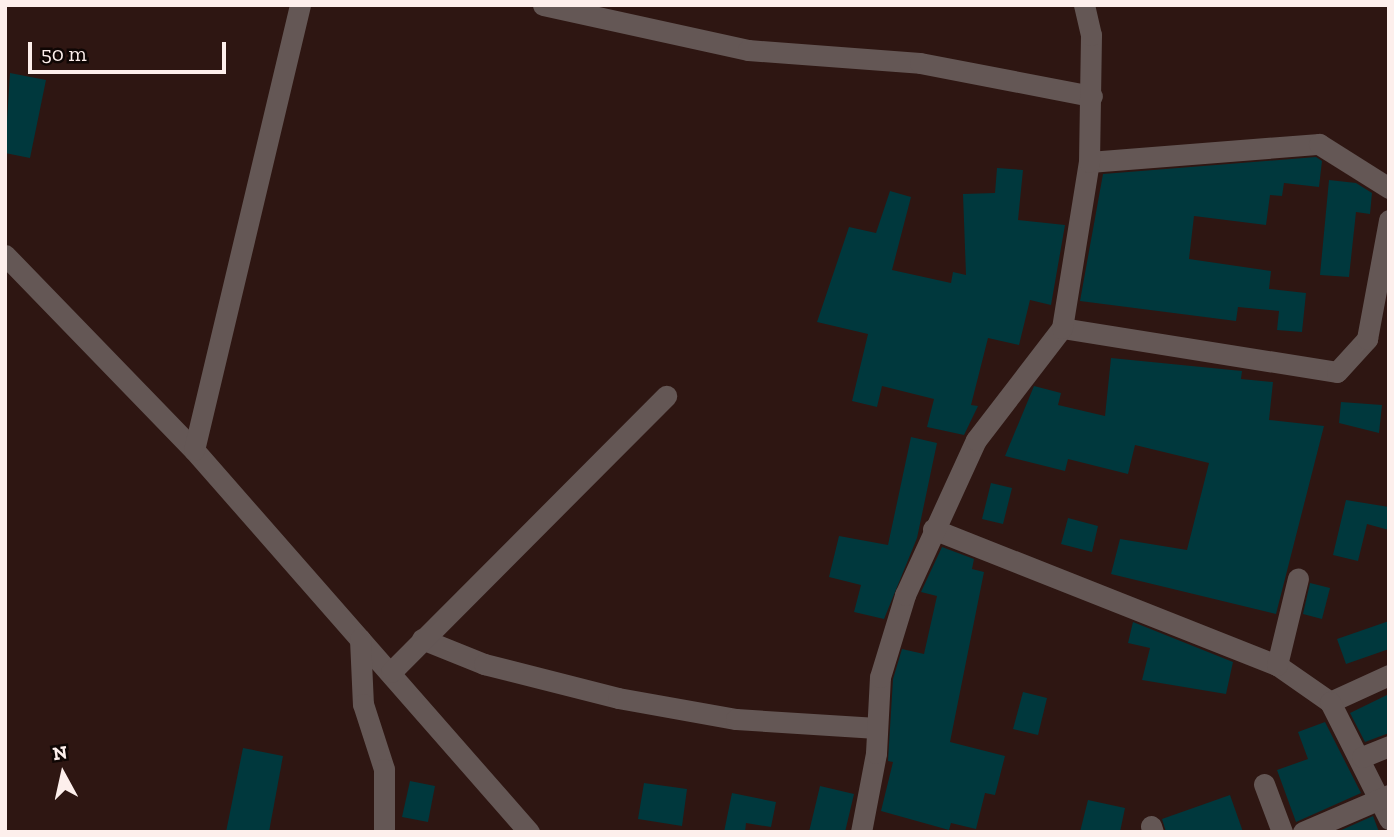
<!DOCTYPE html>
<html>
<head>
<meta charset="utf-8">
<style>
  body { margin:0 }
  #map { position:relative; width:1394px; height:837px; overflow:hidden; background:#2e1612; font-family:"Zilla Slab",serif }
  div>[style] { position:absolute }
  .building>* { inset:0; background:#00383d }
  .minor>* { height:21px; margin:-10.5px; padding:0 10.5px; transform-origin:10.5px; border-radius:10.5px; background:#645755 }
  span { translate:-50% -50%; white-space:nowrap; text-align:center; line-height:1.15; -webkit-text-stroke:6px #0f0604; paint-order:stroke }
  .frame { position:absolute; inset:0; border:7px solid #fdefec; pointer-events:none }
  .north { position:absolute; left:28px; top:739px; width:70px; height:70px; -webkit-text-stroke:5px #0f0604; paint-order:stroke; rotate:352deg; font-size:19px; font-weight:700; line-height:28px; text-align:center; color:#fdefec }
  .north::after { content:''; display:block; margin:auto; width:24px; height:32px; background:#fdefec; clip-path:polygon(50% 0,100% 100%,50% 72%,0 100%) }
  .scale { position:absolute; left:28px; top:42px; width:198px; height:32px; box-sizing:border-box; border:4px solid #fdefec; border-top:0; padding-left:9px; font-size:21px; line-height:24px; white-space:nowrap; color:#fdefec; -webkit-text-stroke:5px #0f0604; paint-order:stroke }
</style>
</head>
<body>
<div id="map">
  <div class="building">
    <i style="clip-path:polygon(10px 73px,46px 80px,30px 158px,5px 153px)"></i>
    <i style="clip-path:polygon(1316px 157px,1322px 161px,1319px 187px,1284px 183px,1282px 196px,1270px 195px,1266px 225px,1194px 216px,1189px 259px,1271px 271px,1269px 289px,1306px 293px,1302px 332px,1277px 330px,1279px 311px,1238px 307px,1236px 321px,1080px 301px,1103px 174px)"></i>
    <i style="clip-path:polygon(997px 168px,1023px 170px,1018px 220px,1065px 225px,1051px 305px,1030px 300px,1019px 345px,988px 338px,971px 405px,978px 406px,964px 435px,927px 427px,934px 399px,882px 386px,877px 407px,852px 401px,868px 334px,817px 322px,849px 227px,876px 233px,890px 191px,911px 197px,892px 270px,951px 283px,953px 272px,966px 275px,963px 194px,995px 193px)"></i>
    <i style="clip-path:polygon(1329px 180px,1356px 183px,1372px 193px,1370px 214px,1356px 212px,1349px 277px,1320px 275px)"></i>
    <i style="clip-path:polygon(1111px 358px,1242px 371px,1241px 379px,1273px 382px,1269px 420px,1324px 426px,1276px 614px,1111px 574px,1120px 539px,1187px 550px,1209px 463px,1135px 445px,1128px 474px,1068px 459px,1065px 471px,1005px 456px,1034px 386px,1061px 393px,1058px 405px,1105px 416px)"></i>
    <i style="clip-path:polygon(1341px 402px,1382px 405px,1379px 433px,1339px 423px)"></i>
    <i style="clip-path:polygon(911px 437px,937px 443px,917px 538px,884px 619px,854px 612px,861px 585px,829px 577px,839px 536px,888px 545px)"></i>
    <i style="clip-path:polygon(991px 483px,1012px 488px,1003px 524px,982px 519px)"></i>
    <i style="clip-path:polygon(1346px 500px,1389px 507px,1389px 530px,1367px 524px,1358px 561px,1333px 555px)"></i>
    <i style="clip-path:polygon(1068px 518px,1098px 526px,1092px 552px,1061px 544px)"></i>
    <i style="clip-path:polygon(942px 547px,974px 559px,972px 569px,984px 572px,950px 742px,1005px 756px,995px 795px,985px 793px,976px 829px,951px 823px,949px 830px,881px 811px,893px 762px,888px 761px,893px 679px,902px 649px,924px 654px,937px 596px,921px 592px)"></i>
    <i style="clip-path:polygon(1310px 583px,1330px 588px,1322px 619px,1303px 614px)"></i>
    <i style="clip-path:polygon(1389px 621px,1389px 649px,1346px 664px,1337px 639px)"></i>
    <i style="clip-path:polygon(1133px 622px,1233px 662px,1226px 694px,1142px 680px,1150px 648px,1128px 643px)"></i>
    <i style="clip-path:polygon(1023px 692px,1047px 698px,1038px 735px,1013px 729px)"></i>
    <i style="clip-path:polygon(1389px 694px,1389px 733px,1365px 742px,1350px 713px)"></i>
    <i style="clip-path:polygon(1325px 722px,1361px 793px,1296px 822px,1277px 770px,1308px 759px,1298px 732px)"></i>
    <i style="clip-path:polygon(243px 748px,283px 756px,269px 832px,226px 832px)"></i>
    <i style="clip-path:polygon(410px 781px,435px 786px,428px 822px,402px 817px)"></i>
    <i style="clip-path:polygon(644px 783px,687px 789px,682px 826px,638px 819px)"></i>
    <i style="clip-path:polygon(820px 786px,854px 794px,845px 832px,809px 832px)"></i>
    <i style="clip-path:polygon(732px 793px,776px 802px,771px 827px,746px 823px,745px 832px,724px 832px)"></i>
    <i style="clip-path:polygon(1230px 795px,1243px 832px,1166px 832px,1162px 819px)"></i>
    <i style="clip-path:polygon(1088px 800px,1125px 808px,1120px 832px,1080px 832px)"></i>
    <i style="clip-path:polygon(1373px 816px,1379px 832px,1337px 832px)"></i>
  </div>
  <div class="minor">
    <i style="left:543px;top:5px;width:210px;rotate:12.4deg"></i>
    <i style="left:748px;top:50px;width:172px;rotate:4.3deg"></i>
    <i style="left:920px;top:63px;width:175px;rotate:10.9deg"></i>
    <i style="left:1089px;top:162px;width:231px;rotate:-4.5deg"></i>
    <i style="left:1319px;top:144px;width:83px;rotate:32.2deg"></i>
    <i style="left:5px;top:255px;width:272px;rotate:45.9deg"></i>
    <i style="left:194px;top:450px;width:508px;rotate:48.75deg"></i>
    <i style="left:1062px;top:328px;width:278px;rotate:9.1deg"></i>
    <i style="left:1337px;top:372px;width:45px;rotate:-47.7deg"></i>
    <i style="left:1367px;top:339px;width:121px;rotate:-79.5deg"></i>
    <i style="left:194px;top:450px;width:457px;rotate:-76.6deg"></i>
    <i style="left:933px;top:529px;width:370px;rotate:21.6deg"></i>
    <i style="left:1277px;top:665px;width:65px;rotate:34.9deg"></i>
    <i style="left:360px;top:639px;width:65px;rotate:87.4deg"></i>
    <i style="left:363px;top:704px;width:68px;rotate:72.1deg"></i>
    <i style="left:384px;top:769px;width:63px;rotate:90deg"></i>
    <i style="left:422px;top:639px;width:67px;rotate:22deg"></i>
    <i style="left:484px;top:664px;width:138px;rotate:14.2deg"></i>
    <i style="left:618px;top:698px;width:120px;rotate:10.1deg"></i>
    <i style="left:736px;top:719px;width:141px;rotate:3.7deg"></i>
    <i style="left:1277px;top:665px;width:89px;rotate:-76.4deg"></i>
    <i style="left:391px;top:672px;width:390px;rotate:-45.1deg"></i>
    <i style="left:1389px;top:675px;width:65px;rotate:155.4deg"></i>
    <i style="left:1330px;top:702px;width:131px;rotate:63.2deg"></i>
    <i style="left:1362px;top:757px;width:29px;rotate:-22deg"></i>
    <i style="left:1264px;top:784px;width:51px;rotate:69.4deg"></i>
    <i style="left:1151px;top:826px;width:6px;rotate:72deg"></i>
    <i style="left:861px;top:832px;width:80px;rotate:-79.2deg"></i>
    <i style="left:876px;top:753px;width:76px;rotate:-87deg"></i>
    <i style="left:880px;top:677px;width:86px;rotate:-73deg"></i>
    <i style="left:905px;top:595px;width:170px;rotate:-65.4deg"></i>
    <i style="left:976px;top:440px;width:141px;rotate:-52.5deg"></i>
    <i style="left:1062px;top:328px;width:168px;rotate:-80.8deg"></i>
    <i style="left:1089px;top:162px;width:127px;rotate:-89.1deg"></i>
    <i style="left:1091px;top:35px;width:31px;rotate:-103deg"></i>
    <i style="left:1303px;top:832px;width:94px;rotate:-23.3deg"></i>
  </div>
  <div class="frame"></div>
  <div class="north">N</div>
  <div class="scale">50 m</div>
</div>
</body>
</html>
